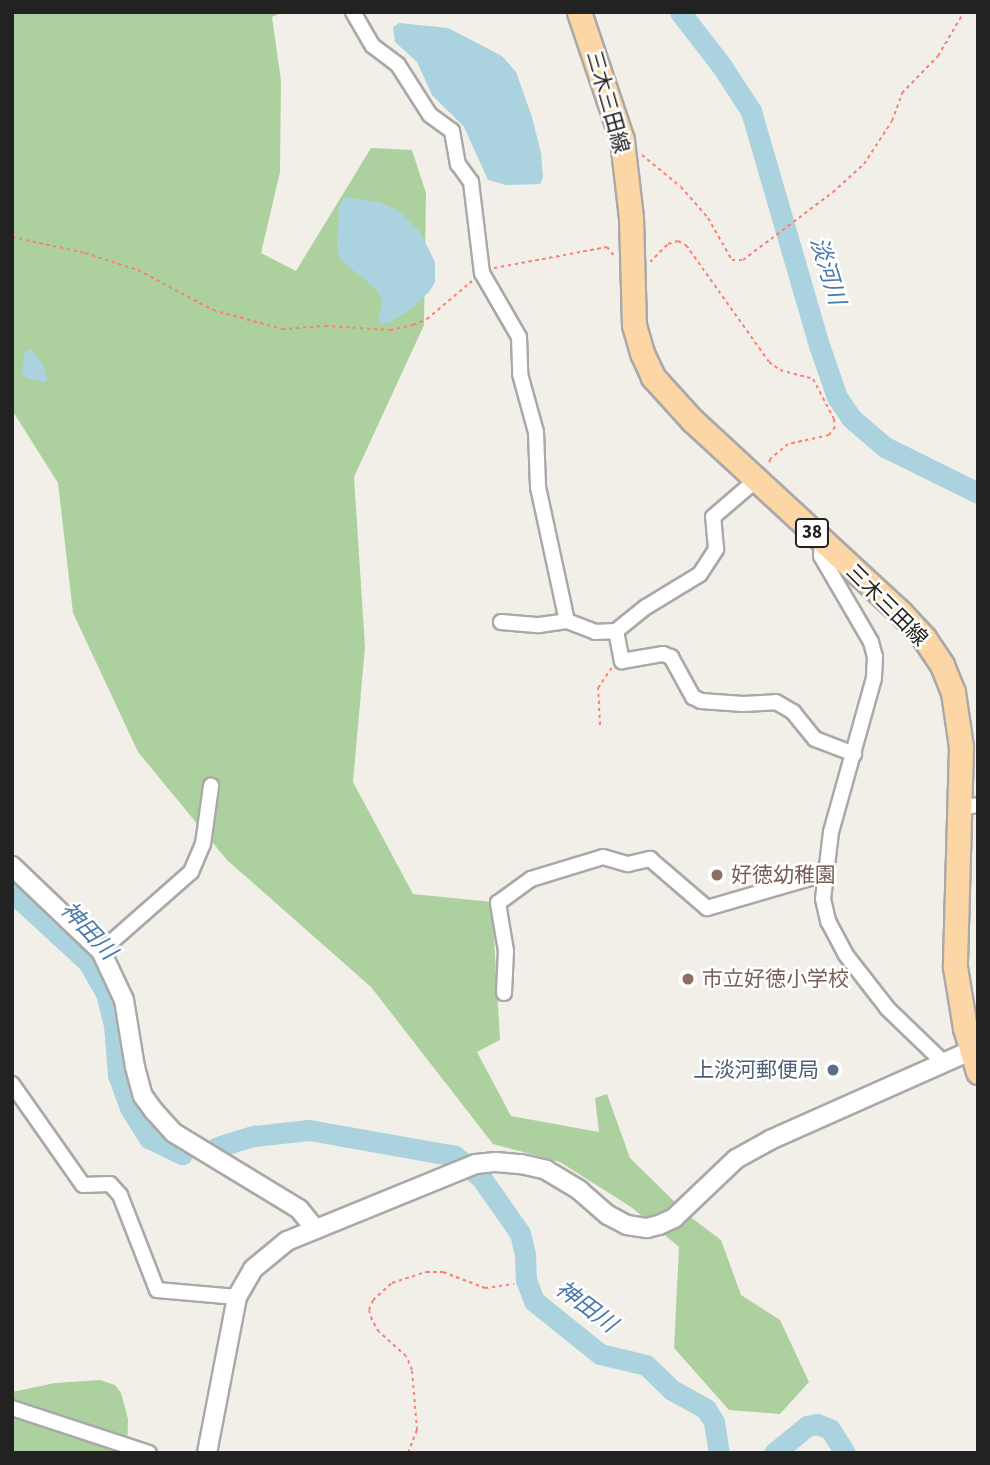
<!DOCTYPE html>
<html>
<head>
<meta charset="utf-8">
<style>
  body { margin:0 }
  #map { position:relative; width:990px; height:1465px; overflow:hidden; background:#f2efe9; font-family:"Source Sans 3","Noto Sans JP",sans-serif }
  div>[style] { position:absolute }
  .forest>* { inset:0; background:#add19e }
  .water>* { inset:0; background:#aad3df }
  .river>* { height:21px; margin:-10.5px; padding:0 10.5px; transform-origin:10.5px; border-radius:10.5px; background:#aad3df }
  .path>* { height:2px; margin-top:-1px; transform-origin:0; background:repeating-linear-gradient(90deg,#fa8072 0 3.5px,transparent 0 7px) }
  .roads { filter:drop-shadow(2px 0 #a9a9a9) drop-shadow(-2px 0 #a9a9a9) drop-shadow(0 2px #a9a9a9) drop-shadow(0 -2px #a9a9a9) }
  .minor>* { height:14px; margin:-7px; padding:0 7px; transform-origin:7px; border-radius:7px; background:#fff }
  .tertiary>* { height:18px; margin:-9px; padding:0 9px; transform-origin:9px; border-radius:9px; background:#fff }
  .primary>* { height:23px; margin:-11.5px; padding:0 11.5px; transform-origin:11.5px; border-radius:11.5px; background:#fcd6a4 }
  .dots>* { width:19px; height:19px; translate:-50% -50%; box-sizing:border-box; border:4px solid #fff; border-radius:50% }
  span { translate:-50% -50%; white-space:nowrap; text-align:center; line-height:1.15; -webkit-text-stroke:5px #fff; paint-order:stroke }
  .shield-label span { padding:2px 5px; background:#fff; border:2px solid; border-radius:5px; -webkit-text-stroke-width:0 }
  .shield-label { font-size:19px; color:#222; font-weight:700 }
  .street-label { font-size:21px; color:#222 }
  .education-label { font-size:21px; color:#785e54 }
  .left { translate:0 -50%; text-align:left }
  .service-label { font-size:21px; color:#4e5e75 }
  .right { translate:-100% -50%; text-align:right }
  .water-label { font-size:23px; color:#4a7aab; font-style:italic }
  .frame { position:absolute; inset:0; border:14px solid #222; pointer-events:none }
</style>
</head>
<body>
<div id="map">
  <div class="forest">
    <i style="clip-path:polygon(12px 12px,283px 12px,272px 17px,281px 81px,280px 172px,261px 253px,296px 271px,371px 148px,412px 150px,426px 193px,424px 325px,354px 477px,365px 647px,353px 782px,413px 894px,492px 902px,500px 1040px,477px 1052px,511px 1116px,599px 1132px,595px 1098px,607px 1094px,630px 1158px,688px 1215px,721px 1240px,741px 1295px,780px 1320px,809px 1382px,780px 1414px,729px 1410px,674px 1348px,679px 1247px,631px 1207px,560px 1162px,493px 1144px,371px 987px,227px 860px,138px 752px,73px 613px,58px 483px,12px 410px)"></i>
    <i style="clip-path:polygon(100px 1380px,115px 1385px,121px 1393px,128px 1419px,127px 1453px,12px 1453px,12px 1392px,55px 1383px)"></i>
  </div>
  <div class="water">
    <i style="clip-path:polygon(399px 23px,448px 28px,502px 56px,516px 72px,532px 117px,541px 153px,543px 178px,540px 184px,506px 185px,488px 180px,464px 127px,432px 95px,417px 62px,395px 42px,393px 27px)"></i>
    <i style="clip-path:polygon(344px 197px,379px 202px,398px 210px,420px 232px,435px 262px,435px 282px,429px 292px,410px 310px,388px 323px,378px 323px,382px 301px,377px 290px,341px 260px,337px 250px,339px 207px)"></i>
    <i style="clip-path:polygon(31px 349px,42px 363px,47px 379px,45px 382px,26px 378px,22px 373px,25px 352px)"></i>
  </div>
  <div class="river">
    <i style="left:680px;top:12px;width:67px;rotate:52.3deg"></i>
    <i style="left:721px;top:65px;width:55px;rotate:56.9deg"></i>
    <i style="left:751px;top:111px;width:244px;rotate:73.8deg"></i>
    <i style="left:819px;top:345px;width:55px;rotate:70.9deg"></i>
    <i style="left:837px;top:397px;width:25px;rotate:56deg"></i>
    <i style="left:851px;top:418px;width:45px;rotate:40.5deg"></i>
    <i style="left:885px;top:447px;width:104px;rotate:26.3deg"></i>
    <i style="left:12px;top:892px;width:103px;rotate:42.6deg"></i>
    <i style="left:88px;top:962px;width:36px;rotate:60deg"></i>
    <i style="left:106px;top:993px;width:33px;rotate:76deg"></i>
    <i style="left:114px;top:1025px;width:50px;rotate:85.4deg"></i>
    <i style="left:118px;top:1075px;width:35px;rotate:70deg"></i>
    <i style="left:130px;top:1108px;width:36px;rotate:58deg"></i>
    <i style="left:149px;top:1138px;width:37px;rotate:26deg"></i>
    <i style="left:217px;top:1147px;width:39px;rotate:-17deg"></i>
    <i style="left:254px;top:1136px;width:55px;rotate:-6.2deg"></i>
    <i style="left:309px;top:1130px;width:148px;rotate:10.1deg"></i>
    <i style="left:455px;top:1156px;width:35px;rotate:40deg"></i>
    <i style="left:482px;top:1179px;width:66px;rotate:54.9deg"></i>
    <i style="left:520px;top:1233px;width:22px;rotate:77deg"></i>
    <i style="left:525px;top:1254px;width:26px;rotate:88deg"></i>
    <i style="left:526px;top:1280px;width:22px;rotate:69deg"></i>
    <i style="left:534px;top:1301px;width:85px;rotate:38.8deg"></i>
    <i style="left:600px;top:1354px;width:47px;rotate:13.4deg"></i>
    <i style="left:646px;top:1365px;width:36px;rotate:44deg"></i>
    <i style="left:672px;top:1390px;width:39px;rotate:29deg"></i>
    <i style="left:706px;top:1409px;width:15px;rotate:58deg"></i>
    <i style="left:714px;top:1422px;width:31px;rotate:81deg"></i>
    <i style="left:774px;top:1453px;width:43px;rotate:-39.3deg"></i>
    <i style="left:807px;top:1426px;width:10px;rotate:-11deg"></i>
    <i style="left:817px;top:1424px;width:14px;rotate:21deg"></i>
    <i style="left:830px;top:1429px;width:28px;rotate:58deg"></i>
  </div>
  <div class="path">
    <i style="left:642px;top:155px;width:50px;rotate:39.4deg"></i>
    <i style="left:681px;top:187px;width:41px;rotate:48.9deg"></i>
    <i style="left:708px;top:218px;width:48px;rotate:60.3deg"></i>
    <i style="left:732px;top:260px;width:11px"></i>
    <i style="left:743px;top:260px;width:113px;rotate:-37.1deg"></i>
    <i style="left:833px;top:192px;width:42px;rotate:-42.1deg"></i>
    <i style="left:864px;top:164px;width:51px;rotate:-56.9deg"></i>
    <i style="left:892px;top:121px;width:30px;rotate:-70deg"></i>
    <i style="left:902px;top:93px;width:52px;rotate:-45.8deg"></i>
    <i style="left:938px;top:56px;width:51px;rotate:-59.4deg"></i>
    <i style="left:12px;top:237px;width:75px;rotate:12.4deg"></i>
    <i style="left:85px;top:253px;width:56px;rotate:17.8deg"></i>
    <i style="left:138px;top:270px;width:85px;rotate:28.1deg"></i>
    <i style="left:213px;top:310px;width:72px;rotate:15.4deg"></i>
    <i style="left:282px;top:329px;width:43px;rotate:-4deg"></i>
    <i style="left:325px;top:326px;width:65px;rotate:3.5deg"></i>
    <i style="left:390px;top:330px;width:24px;rotate:-12deg"></i>
    <i style="left:413px;top:325px;width:15px;rotate:-23deg"></i>
    <i style="left:427px;top:319px;width:59px;rotate:-40.2deg"></i>
    <i style="left:650px;top:262px;width:25px;rotate:-45deg"></i>
    <i style="left:668px;top:244px;width:10px;rotate:-17deg"></i>
    <i style="left:678px;top:241px;width:9px;rotate:27deg"></i>
    <i style="left:686px;top:245px;width:143px;rotate:54.6deg"></i>
    <i style="left:769px;top:362px;width:14px;rotate:36deg"></i>
    <i style="left:780px;top:370px;width:34px;rotate:15deg"></i>
    <i style="left:813px;top:379px;width:45px;rotate:62.3deg"></i>
    <i style="left:834px;top:419px;width:8px;rotate:83deg"></i>
    <i style="left:835px;top:427px;width:10px;rotate:127deg"></i>
    <i style="left:829px;top:435px;width:42px;rotate:167.6deg"></i>
    <i style="left:788px;top:444px;width:23px;rotate:140deg"></i>
    <i style="left:770px;top:459px;width:7px;rotate:98deg"></i>
    <i style="left:494px;top:268px;width:115px;rotate:-10.5deg"></i>
    <i style="left:607px;top:247px;width:13px;rotate:51deg"></i>
    <i style="left:600px;top:725px;width:37px;rotate:-93deg"></i>
    <i style="left:598px;top:688px;width:25px;rotate:-56deg"></i>
    <i style="left:408px;top:1453px;width:25px;rotate:-69deg"></i>
    <i style="left:417px;top:1430px;width:60px;rotate:-94.8deg"></i>
    <i style="left:412px;top:1370px;width:15px;rotate:-113deg"></i>
    <i style="left:406px;top:1356px;width:36px;rotate:-138deg"></i>
    <i style="left:379px;top:1332px;width:14px;rotate:-120deg"></i>
    <i style="left:372px;top:1320px;width:10px;rotate:-107deg"></i>
    <i style="left:369px;top:1310px;width:11px;rotate:-68deg"></i>
    <i style="left:373px;top:1300px;width:25px;rotate:-42deg"></i>
    <i style="left:392px;top:1283px;width:36px;rotate:-18deg"></i>
    <i style="left:426px;top:1272px;width:17px"></i>
    <i style="left:443px;top:1272px;width:45px;rotate:20.9deg"></i>
    <i style="left:485px;top:1288px;width:29px;rotate:-8deg"></i>
  </div>
  <div class="roads">
    <div class="minor">
      <i style="left:353px;top:12px;width:39px;rotate:60deg"></i>
      <i style="left:373px;top:46px;width:31px;rotate:37deg"></i>
      <i style="left:398px;top:65px;width:59px;rotate:57.4deg"></i>
      <i style="left:430px;top:115px;width:27px;rotate:36deg"></i>
      <i style="left:452px;top:131px;width:34px;rotate:80deg"></i>
      <i style="left:458px;top:164px;width:22px;rotate:54deg"></i>
      <i style="left:471px;top:182px;width:92px;rotate:83.1deg"></i>
      <i style="left:482px;top:273px;width:74px;rotate:60deg"></i>
      <i style="left:519px;top:337px;width:37px;rotate:88deg"></i>
      <i style="left:520px;top:374px;width:60px;rotate:74.6deg"></i>
      <i style="left:536px;top:432px;width:55px;rotate:87.9deg"></i>
      <i style="left:538px;top:487px;width:137px;rotate:77.8deg"></i>
      <i style="left:822px;top:542px;width:14px;rotate:94deg"></i>
      <i style="left:821px;top:556px;width:99px;rotate:59.8deg"></i>
      <i style="left:871px;top:642px;width:16px;rotate:75deg"></i>
      <i style="left:875px;top:657px;width:21px;rotate:93deg"></i>
      <i style="left:874px;top:678px;width:160px;rotate:105.6deg"></i>
      <i style="left:831px;top:832px;width:67px;rotate:96.8deg"></i>
      <i style="left:823px;top:899px;width:23px;rotate:77deg"></i>
      <i style="left:828px;top:921px;width:38px;rotate:62deg"></i>
      <i style="left:846px;top:955px;width:68px;rotate:52.1deg"></i>
      <i style="left:888px;top:1009px;width:75px;rotate:43.9deg"></i>
      <i style="left:501px;top:622px;width:38px;rotate:5deg"></i>
      <i style="left:539px;top:625px;width:28px;rotate:-8deg"></i>
      <i style="left:567px;top:621px;width:30px;rotate:21deg"></i>
      <i style="left:595px;top:632px;width:21px;rotate:-3deg"></i>
      <i style="left:616px;top:631px;width:31px;rotate:79deg"></i>
      <i style="left:622px;top:661px;width:42px;rotate:-9.7deg"></i>
      <i style="left:663px;top:654px;width:9px;rotate:21deg"></i>
      <i style="left:671px;top:657px;width:46px;rotate:61.2deg"></i>
      <i style="left:693px;top:697px;width:9px;rotate:27deg"></i>
      <i style="left:701px;top:701px;width:42px;rotate:4.1deg"></i>
      <i style="left:743px;top:704px;width:33px;rotate:-3deg"></i>
      <i style="left:776px;top:702px;width:20px;rotate:30deg"></i>
      <i style="left:793px;top:712px;width:35px;rotate:51deg"></i>
      <i style="left:815px;top:739px;width:42px;rotate:21deg"></i>
      <i style="left:616px;top:631px;width:38px;rotate:-39deg"></i>
      <i style="left:646px;top:607px;width:63px;rotate:-31.4deg"></i>
      <i style="left:700px;top:574px;width:30px;rotate:-57deg"></i>
      <i style="left:716px;top:549px;width:32px;rotate:-95deg"></i>
      <i style="left:713px;top:517px;width:57px;rotate:-40.7deg"></i>
      <i style="left:959px;top:808px;width:19px;rotate:-9deg"></i>
      <i style="left:101px;top:951px;width:120px;rotate:-41.3deg"></i>
      <i style="left:191px;top:872px;width:30px;rotate:-67deg"></i>
      <i style="left:203px;top:844px;width:59px;rotate:-82.1deg"></i>
      <i style="left:504px;top:993px;width:42px;rotate:-87.3deg"></i>
      <i style="left:506px;top:951px;width:49px;rotate:-99.5deg"></i>
      <i style="left:498px;top:903px;width:41px;rotate:-36deg"></i>
      <i style="left:531px;top:879px;width:75px;rotate:-17deg"></i>
      <i style="left:603px;top:857px;width:26px;rotate:16deg"></i>
      <i style="left:628px;top:864px;width:23px;rotate:-13deg"></i>
      <i style="left:650px;top:859px;width:75px;rotate:40.7deg"></i>
      <i style="left:707px;top:908px;width:122px;rotate:-16.2deg"></i>
      <i style="left:12px;top:1084px;width:123px;rotate:54.9deg"></i>
      <i style="left:83px;top:1185px;width:27px;rotate:-2deg"></i>
      <i style="left:110px;top:1184px;width:15px;rotate:48deg"></i>
      <i style="left:120px;top:1195px;width:102px;rotate:68.7deg"></i>
      <i style="left:157px;top:1290px;width:80px;rotate:5deg"></i>
      <i style="left:12px;top:1408px;width:144px;rotate:18.2deg"></i>
    </div>
    <div class="tertiary">
      <i style="left:12px;top:866px;width:123px;rotate:43.7deg"></i>
      <i style="left:101px;top:951px;width:54px;rotate:64.9deg"></i>
      <i style="left:124px;top:1000px;width:68px;rotate:80.7deg"></i>
      <i style="left:135px;top:1067px;width:30px;rotate:75deg"></i>
      <i style="left:143px;top:1096px;width:19px;rotate:54deg"></i>
      <i style="left:154px;top:1111px;width:30px;rotate:48deg"></i>
      <i style="left:174px;top:1133px;width:146px;rotate:31.3deg"></i>
      <i style="left:299px;top:1209px;width:26px;rotate:51deg"></i>
      <i style="left:207px;top:1453px;width:159px;rotate:-79.1deg"></i>
      <i style="left:237px;top:1297px;width:32px;rotate:-60deg"></i>
      <i style="left:253px;top:1269px;width:44px;rotate:-39.5deg"></i>
      <i style="left:287px;top:1241px;width:204px;rotate:-22.2deg"></i>
      <i style="left:476px;top:1164px;width:20px;rotate:-6deg"></i>
      <i style="left:496px;top:1162px;width:25px;rotate:5deg"></i>
      <i style="left:521px;top:1164px;width:26px;rotate:13deg"></i>
      <i style="left:546px;top:1170px;width:39px;rotate:31deg"></i>
      <i style="left:579px;top:1190px;width:38px;rotate:41deg"></i>
      <i style="left:608px;top:1215px;width:21px;rotate:28deg"></i>
      <i style="left:627px;top:1225px;width:20px;rotate:9deg"></i>
      <i style="left:647px;top:1228px;width:12px;rotate:-14deg"></i>
      <i style="left:659px;top:1225px;width:17px;rotate:-25deg"></i>
      <i style="left:674px;top:1218px;width:86px;rotate:-43.6deg"></i>
      <i style="left:736px;top:1159px;width:39px;rotate:-29deg"></i>
      <i style="left:770px;top:1140px;width:219px;rotate:-24deg"></i>
    </div>
    <div class="primary">
      <i style="left:579px;top:12px;width:135px;rotate:71.4deg"></i>
      <i style="left:622px;top:140px;width:79px;rotate:83.4deg"></i>
      <i style="left:631px;top:218px;width:107px;rotate:88.4deg"></i>
      <i style="left:634px;top:325px;width:29px;rotate:74deg"></i>
      <i style="left:642px;top:353px;width:26px;rotate:65deg"></i>
      <i style="left:653px;top:377px;width:58px;rotate:47.8deg"></i>
      <i style="left:692px;top:420px;width:284px;rotate:42.7deg"></i>
      <i style="left:901px;top:613px;width:34px;rotate:47deg"></i>
      <i style="left:924px;top:638px;width:32px;rotate:56deg"></i>
      <i style="left:942px;top:665px;width:29px;rotate:68deg"></i>
      <i style="left:953px;top:692px;width:56px;rotate:81.7deg"></i>
      <i style="left:961px;top:747px;width:220px;rotate:91.6deg"></i>
      <i style="left:955px;top:967px;width:62px;rotate:80.7deg"></i>
      <i style="left:965px;top:1028px;width:46px;rotate:73.5deg"></i>
    </div>
  </div>
  <div class="dots">
    <i style="left:717px;top:875px;background:#8d6e63"></i>
    <i style="left:688px;top:979px;background:#8d6e63"></i>
    <i style="left:833px;top:1070px;background:#5c6f8a"></i>
  </div>
  <div class="shield-label">
    <span style="left:812px;top:533px">38</span>
  </div>
  <div class="street-label">
    <span style="left:608px;top:102px;rotate:74deg">三木三田線</span>
    <span style="left:887px;top:605px;rotate:45deg">三木三田線</span>
  </div>
  <div class="education-label">
    <span class="left" style="left:731px;top:875px">好徳幼稚園</span>
    <span class="left" style="left:702px;top:979px">市立好徳小学校</span>
  </div>
  <div class="service-label">
    <span class="right" style="left:819px;top:1070px">上淡河郵便局</span>
  </div>
  <div class="water-label">
    <span style="left:827px;top:271px;rotate:73deg">淡河川</span>
    <span style="left:88px;top:931px;rotate:47deg">神田川</span>
    <span style="left:586px;top:1307px;rotate:37deg">神田川</span>
  </div>
  <div class="frame"></div>
</div>
</body>
</html>
